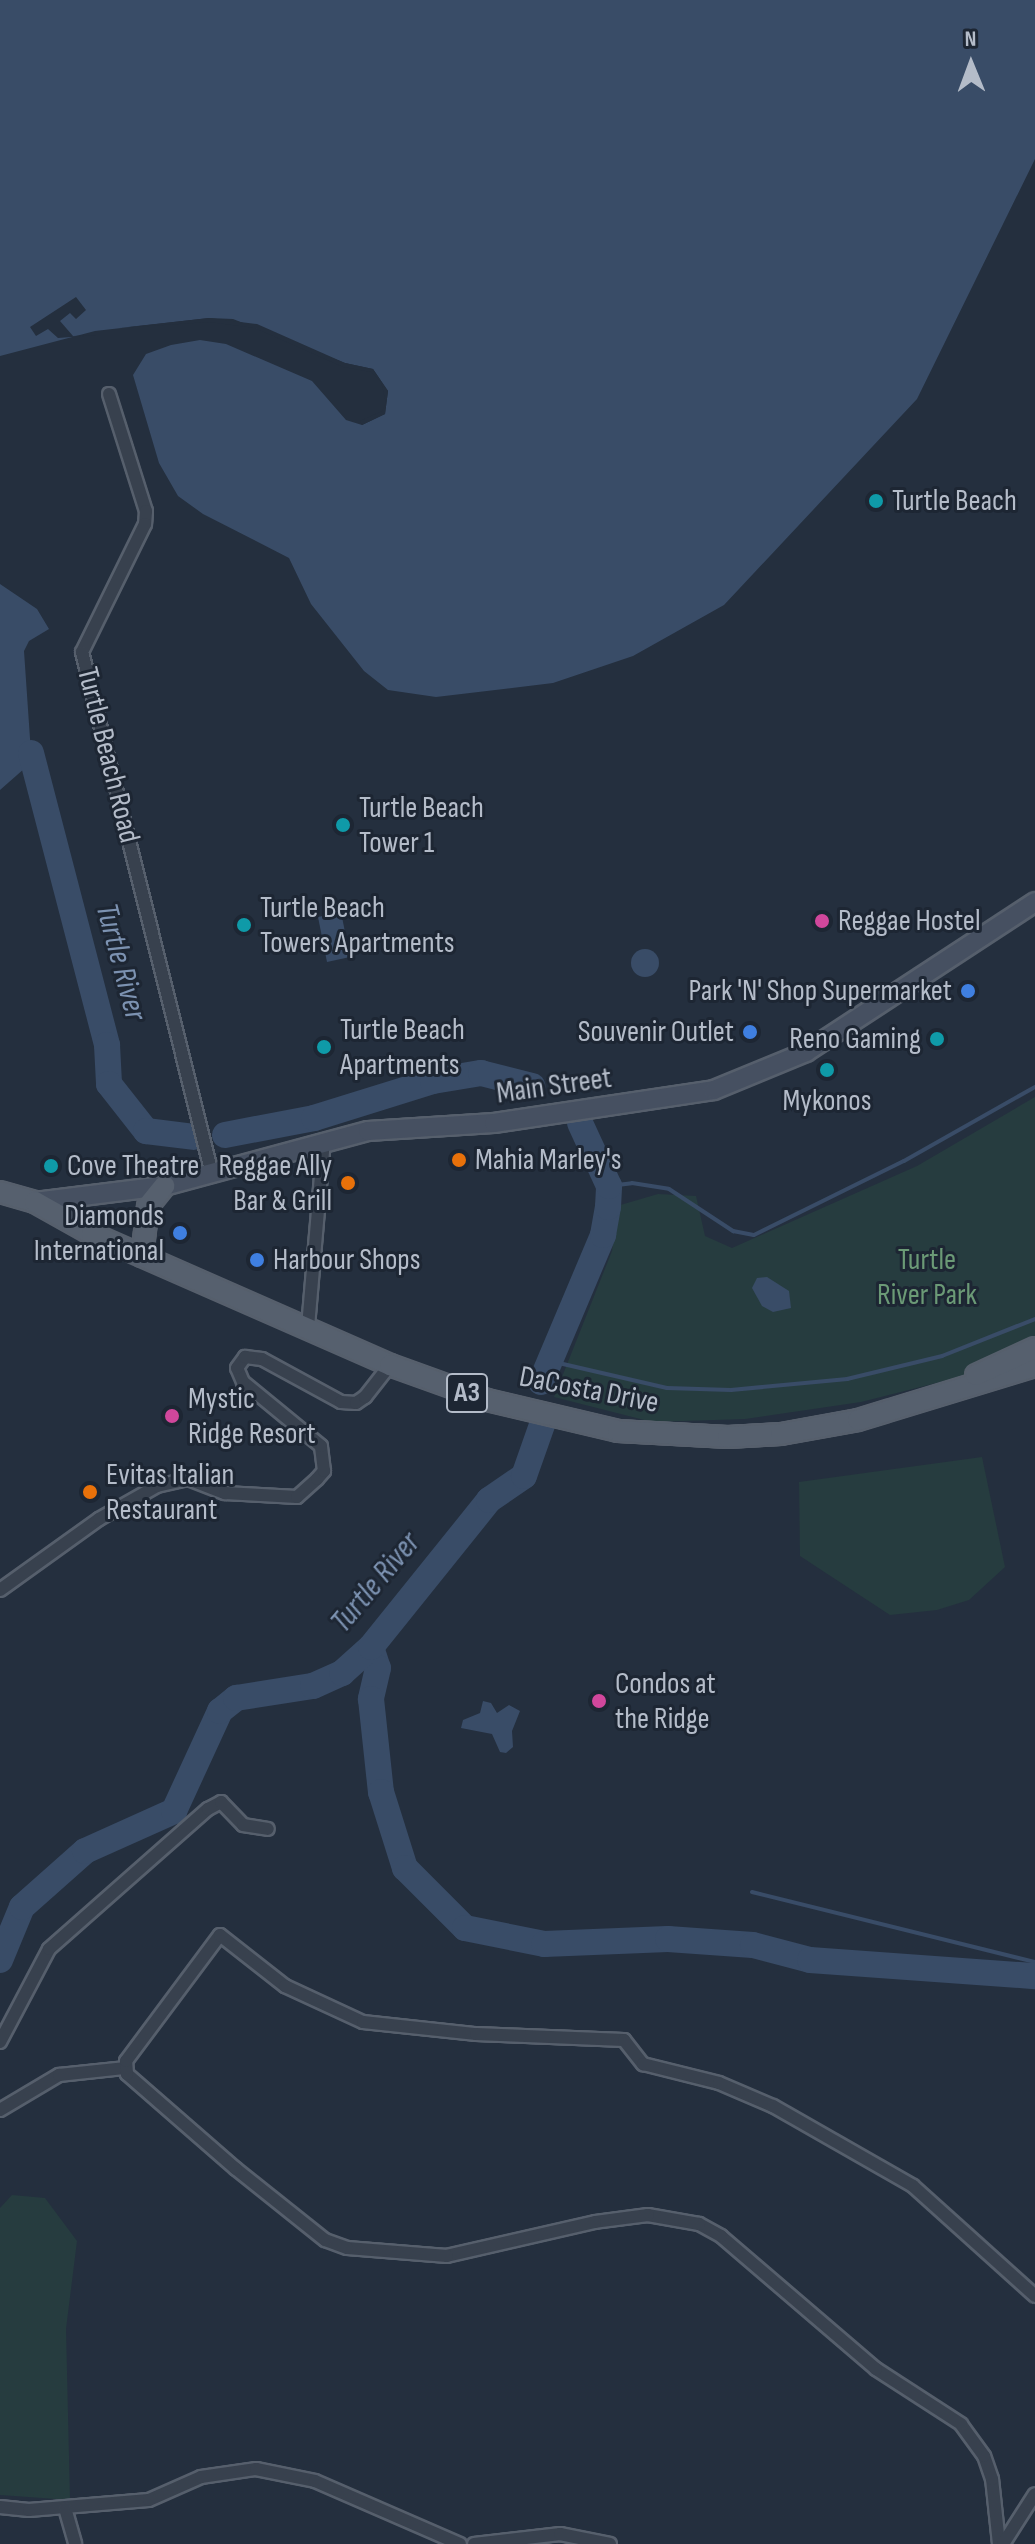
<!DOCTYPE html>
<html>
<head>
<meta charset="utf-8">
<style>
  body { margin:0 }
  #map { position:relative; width:1035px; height:2544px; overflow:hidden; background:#242f3e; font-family:"Sofia Sans Condensed",sans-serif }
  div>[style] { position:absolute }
  .green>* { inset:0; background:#263c3f }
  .water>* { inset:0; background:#394c67 }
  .round { border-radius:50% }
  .pier>* { inset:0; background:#242f3e }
  .stream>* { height:4px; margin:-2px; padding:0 2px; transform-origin:2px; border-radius:2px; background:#394c67 }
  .river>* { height:26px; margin:-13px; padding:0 13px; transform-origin:13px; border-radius:13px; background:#394c67 }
  .roads { filter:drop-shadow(2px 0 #565f6c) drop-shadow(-2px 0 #565f6c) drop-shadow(0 2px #565f6c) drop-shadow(0 -2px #565f6c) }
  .street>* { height:12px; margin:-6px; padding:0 6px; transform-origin:6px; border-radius:6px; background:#38414e }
  .secondary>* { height:18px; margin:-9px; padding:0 9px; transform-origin:9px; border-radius:9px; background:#465061 }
  .primary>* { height:20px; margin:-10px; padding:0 10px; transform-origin:10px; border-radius:10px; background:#56606e }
  .dots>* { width:22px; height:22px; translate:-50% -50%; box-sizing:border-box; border:4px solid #1d2633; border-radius:50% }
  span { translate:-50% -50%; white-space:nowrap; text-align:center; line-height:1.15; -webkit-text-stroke:6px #1d2633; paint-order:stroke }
  .shield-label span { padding:2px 6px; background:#1d2633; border:2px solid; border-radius:6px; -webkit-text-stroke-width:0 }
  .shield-label { font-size:28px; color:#b4bcc9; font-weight:700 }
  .poi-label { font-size:30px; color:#b4bcc9 }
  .left { translate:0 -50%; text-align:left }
  .right { translate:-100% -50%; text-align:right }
  .street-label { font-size:30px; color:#b4bcc9 }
  .park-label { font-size:30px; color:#6b9a76 }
  .water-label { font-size:32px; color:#7c92b1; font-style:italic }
  .north { position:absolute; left:931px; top:24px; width:80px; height:80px; -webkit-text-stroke:6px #1d2633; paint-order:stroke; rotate:359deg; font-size:22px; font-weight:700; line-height:32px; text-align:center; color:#b4bcc9 }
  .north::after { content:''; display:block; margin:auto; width:28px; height:36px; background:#b4bcc9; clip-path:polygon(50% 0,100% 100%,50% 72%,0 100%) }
</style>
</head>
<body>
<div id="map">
  <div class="green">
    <i style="clip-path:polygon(1035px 1097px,1035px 1347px,972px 1374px,861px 1402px,745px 1419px,652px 1422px,554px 1397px,612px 1251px,617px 1206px,658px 1194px,696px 1196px,705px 1236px,732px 1248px,917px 1166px)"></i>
    <i style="clip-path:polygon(982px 1457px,1005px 1567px,969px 1600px,937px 1610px,890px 1615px,800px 1556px,799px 1482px)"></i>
    <i style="clip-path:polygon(12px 2195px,45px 2198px,77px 2241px,66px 2329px,70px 2500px,0 2495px,0 2208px)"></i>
  </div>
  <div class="water">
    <i style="clip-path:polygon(0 0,1035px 0,1035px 159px,917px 399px,724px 605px,633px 656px,553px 683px,436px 697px,388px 690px,364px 671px,311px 604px,289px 558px,203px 514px,178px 496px,159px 463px,133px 375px,146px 354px,171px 345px,200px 340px,226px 344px,312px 381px,346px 420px,362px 425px,385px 414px,388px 391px,373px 369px,345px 363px,233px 319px,209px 318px,95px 331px,0 356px)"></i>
    <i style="clip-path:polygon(0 584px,37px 609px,49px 629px,29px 641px,24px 651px,31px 753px,25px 768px,0 790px)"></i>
    <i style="clip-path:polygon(341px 912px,350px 957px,327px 962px,318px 917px)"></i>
    <i class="round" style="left:631px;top:949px;width:28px;height:28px"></i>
    <i style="clip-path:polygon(767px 1277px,789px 1291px,791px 1308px,773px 1312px,762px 1306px,752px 1288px,757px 1278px)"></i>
    <i style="clip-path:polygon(483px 1701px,491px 1703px,497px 1713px,509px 1705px,520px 1711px,512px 1731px,513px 1747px,506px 1753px,500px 1752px,492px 1734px,461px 1728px,463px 1720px,480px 1713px)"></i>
  </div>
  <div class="pier">
    <i style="clip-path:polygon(76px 297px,86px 310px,76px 319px,70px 313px,60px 321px,73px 336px,97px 335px,58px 338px,48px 329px,36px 336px,30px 327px)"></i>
    <i style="clip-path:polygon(209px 318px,257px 324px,345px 363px,373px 369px,388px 391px,385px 414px,362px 425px,360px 421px,382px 411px,386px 403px,381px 382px,371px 372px,343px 367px,255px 328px,209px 322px,119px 328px)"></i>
  </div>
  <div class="stream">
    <i style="left:609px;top:1186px;width:23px;rotate:-7deg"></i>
    <i style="left:632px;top:1183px;width:37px;rotate:9deg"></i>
    <i style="left:669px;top:1189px;width:77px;rotate:33.3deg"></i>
    <i style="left:733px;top:1231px;width:21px;rotate:11deg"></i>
    <i style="left:754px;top:1235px;width:167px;rotate:-26.3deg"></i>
    <i style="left:904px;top:1161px;width:150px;rotate:-29.5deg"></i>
    <i style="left:550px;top:1361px;width:120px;rotate:13deg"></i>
    <i style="left:667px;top:1388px;width:64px;rotate:1.8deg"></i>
    <i style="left:731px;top:1390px;width:117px;rotate:-5.4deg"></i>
    <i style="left:847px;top:1379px;width:98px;rotate:-13.6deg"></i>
    <i style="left:942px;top:1356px;width:100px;rotate:-21.7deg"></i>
    <i style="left:752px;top:1892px;width:292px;rotate:13.9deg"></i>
  </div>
  <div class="river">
    <i style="left:31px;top:753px;width:302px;rotate:75.4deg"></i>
    <i style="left:107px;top:1045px;width:39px;rotate:87deg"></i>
    <i style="left:109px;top:1084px;width:60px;rotate:51.8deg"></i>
    <i style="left:146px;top:1131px;width:48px;rotate:7.1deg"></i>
    <i style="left:225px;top:1135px;width:91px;rotate:-10.8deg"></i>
    <i style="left:314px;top:1118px;width:125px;rotate:-17.3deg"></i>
    <i style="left:433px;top:1081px;width:49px;rotate:-9.5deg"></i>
    <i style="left:481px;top:1073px;width:53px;rotate:14.3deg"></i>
    <i style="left:541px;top:1382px;width:160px;rotate:-67.1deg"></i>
    <i style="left:603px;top:1235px;width:28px;rotate:-80deg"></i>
    <i style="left:608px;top:1207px;width:21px;rotate:-87deg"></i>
    <i style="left:609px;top:1186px;width:69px;rotate:-114.7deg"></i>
    <i style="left:371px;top:1647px;width:22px;rotate:72deg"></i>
    <i style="left:378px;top:1668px;width:32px;rotate:103deg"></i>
    <i style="left:371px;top:1699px;width:94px;rotate:83.9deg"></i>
    <i style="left:381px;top:1792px;width:80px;rotate:72.5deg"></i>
    <i style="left:405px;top:1868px;width:85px;rotate:45deg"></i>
    <i style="left:465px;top:1928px;width:81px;rotate:11.4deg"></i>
    <i style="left:544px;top:1944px;width:124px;rotate:-2.3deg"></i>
    <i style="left:668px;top:1939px;width:85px;rotate:4deg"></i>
    <i style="left:753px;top:1945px;width:59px;rotate:14.7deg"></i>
    <i style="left:810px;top:1960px;width:226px;rotate:4.1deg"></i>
    <i style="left:0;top:1960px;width:57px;rotate:-67.5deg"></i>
    <i style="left:22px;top:1907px;width:84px;rotate:-41.6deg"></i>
    <i style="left:85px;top:1851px;width:98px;rotate:-24.2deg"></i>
    <i style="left:174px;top:1811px;width:110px;rotate:-65.3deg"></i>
    <i style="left:220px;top:1711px;width:21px;rotate:-39deg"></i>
    <i style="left:236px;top:1698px;width:78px;rotate:-8.9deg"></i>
    <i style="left:313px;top:1686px;width:32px;rotate:-24deg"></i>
    <i style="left:342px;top:1673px;width:39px;rotate:-42deg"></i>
    <i style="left:371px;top:1647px;width:189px;rotate:-51.2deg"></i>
    <i style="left:489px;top:1500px;width:42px;rotate:-34.4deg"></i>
    <i style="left:524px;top:1476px;width:54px;rotate:-70.6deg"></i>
  </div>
  <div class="roads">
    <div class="street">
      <i style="left:109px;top:394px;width:123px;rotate:72.5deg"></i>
      <i style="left:146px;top:511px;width:13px;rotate:94deg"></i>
      <i style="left:145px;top:524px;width:143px;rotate:116.2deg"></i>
      <i style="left:82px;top:652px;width:538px;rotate:76.02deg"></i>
      <i style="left:308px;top:1327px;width:186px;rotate:-85.1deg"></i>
      <i style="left:0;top:1590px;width:122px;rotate:-35.6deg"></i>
      <i style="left:99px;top:1519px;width:67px;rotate:-29.6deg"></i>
      <i style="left:157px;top:1486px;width:32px;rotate:-13deg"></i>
      <i style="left:188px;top:1479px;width:40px;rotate:21deg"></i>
      <i style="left:225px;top:1493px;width:72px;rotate:3.2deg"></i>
      <i style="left:297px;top:1497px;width:27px;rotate:-42deg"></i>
      <i style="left:317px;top:1479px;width:11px;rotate:-49deg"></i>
      <i style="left:324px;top:1471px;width:25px;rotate:-97deg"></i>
      <i style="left:321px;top:1446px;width:101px;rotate:-140.6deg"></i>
      <i style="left:243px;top:1382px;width:15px;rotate:-113deg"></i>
      <i style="left:237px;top:1368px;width:14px;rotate:-54deg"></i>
      <i style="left:245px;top:1357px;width:17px;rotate:7deg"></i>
      <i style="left:262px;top:1359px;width:90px;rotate:28.6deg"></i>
      <i style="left:341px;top:1402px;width:15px;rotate:4deg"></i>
      <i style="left:356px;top:1403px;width:11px;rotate:-34deg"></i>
      <i style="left:365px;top:1397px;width:41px;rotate:-52deg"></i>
      <i style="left:0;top:2042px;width:105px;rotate:-62.2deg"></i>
      <i style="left:49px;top:1949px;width:212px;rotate:-41.4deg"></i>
      <i style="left:208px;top:1809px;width:15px;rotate:-28deg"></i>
      <i style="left:221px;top:1802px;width:32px;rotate:46deg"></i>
      <i style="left:243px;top:1825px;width:25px;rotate:9deg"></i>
      <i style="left:0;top:2110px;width:69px;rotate:-30.7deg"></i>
      <i style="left:59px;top:2075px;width:65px;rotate:-6.1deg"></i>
      <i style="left:0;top:2507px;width:29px;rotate:6deg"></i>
      <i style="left:29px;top:2510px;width:120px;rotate:-4.8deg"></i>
      <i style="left:149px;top:2500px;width:57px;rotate:-23.9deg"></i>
      <i style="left:201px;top:2477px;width:56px;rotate:-8.3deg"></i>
      <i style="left:256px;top:2469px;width:60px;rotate:11.5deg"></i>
      <i style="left:315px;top:2481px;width:158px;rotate:23.5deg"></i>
      <i style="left:65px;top:2508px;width:37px;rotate:74deg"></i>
      <i style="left:474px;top:2544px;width:87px;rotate:-6.6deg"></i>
      <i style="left:560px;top:2534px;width:51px;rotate:11.3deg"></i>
      <i style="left:999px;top:2544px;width:65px;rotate:-96.1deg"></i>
      <i style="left:992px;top:2479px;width:24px;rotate:-109deg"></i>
      <i style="left:984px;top:2456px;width:39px;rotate:-126deg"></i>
      <i style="left:961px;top:2424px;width:101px;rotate:-147.1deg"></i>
      <i style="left:876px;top:2369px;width:204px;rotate:-139.4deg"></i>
      <i style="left:721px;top:2236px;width:25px;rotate:-151deg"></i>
      <i style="left:699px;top:2224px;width:52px;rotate:-170deg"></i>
      <i style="left:648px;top:2215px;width:53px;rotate:172.5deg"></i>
      <i style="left:595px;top:2222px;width:152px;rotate:167.1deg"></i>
      <i style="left:447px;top:2256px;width:100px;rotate:-175.4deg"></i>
      <i style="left:347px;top:2248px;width:23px;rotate:-160deg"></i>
      <i style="left:325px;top:2240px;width:114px;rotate:-141.4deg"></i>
      <i style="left:236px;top:2169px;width:145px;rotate:-138.9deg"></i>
      <i style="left:127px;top:2074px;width:13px;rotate:-94deg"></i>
      <i style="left:126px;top:2061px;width:157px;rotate:-53.3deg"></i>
      <i style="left:220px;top:1935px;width:83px;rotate:38.1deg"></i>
      <i style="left:285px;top:1986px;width:86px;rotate:24.8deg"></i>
      <i style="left:363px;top:2022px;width:114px;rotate:6.1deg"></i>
      <i style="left:476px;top:2034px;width:148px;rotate:2.3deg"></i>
      <i style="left:624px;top:2040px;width:31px;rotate:52deg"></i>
      <i style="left:643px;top:2064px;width:78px;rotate:14deg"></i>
      <i style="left:719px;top:2083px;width:59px;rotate:23.1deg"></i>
      <i style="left:773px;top:2106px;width:161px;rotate:29.7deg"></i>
      <i style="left:913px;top:2186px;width:164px;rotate:42deg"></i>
      <i style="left:1003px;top:2544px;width:59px;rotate:-57.4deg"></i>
    </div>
    <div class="secondary">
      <i style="left:35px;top:1202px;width:130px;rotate:-7.1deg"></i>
      <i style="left:164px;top:1186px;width:211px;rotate:-15.1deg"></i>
      <i style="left:368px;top:1131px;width:126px;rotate:-3.6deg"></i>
      <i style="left:494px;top:1123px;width:222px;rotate:-8.5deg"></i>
      <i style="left:714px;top:1090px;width:100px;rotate:-22.4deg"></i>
      <i style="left:806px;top:1052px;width:274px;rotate:-33.2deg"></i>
    </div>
    <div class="primary">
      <i style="left:0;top:1192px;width:36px;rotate:16deg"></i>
      <i style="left:35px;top:1202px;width:65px;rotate:29.3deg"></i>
      <i style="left:92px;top:1234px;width:326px;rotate:23.7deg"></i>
      <i style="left:390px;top:1365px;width:103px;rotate:19.8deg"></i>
      <i style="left:487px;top:1400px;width:135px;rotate:13.3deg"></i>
      <i style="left:618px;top:1431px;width:110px;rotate:3.1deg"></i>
      <i style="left:728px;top:1437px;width:53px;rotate:-3.2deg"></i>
      <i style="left:781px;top:1434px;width:78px;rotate:-10.3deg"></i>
      <i style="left:858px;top:1420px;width:185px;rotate:-17deg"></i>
      <i style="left:142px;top:1256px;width:50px;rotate:-83.2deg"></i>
      <i style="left:148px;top:1206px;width:26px;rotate:-51deg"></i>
      <i style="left:976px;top:1375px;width:65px;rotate:-24.6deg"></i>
    </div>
  </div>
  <div class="dots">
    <i style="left:876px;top:501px;background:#0f9aa8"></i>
    <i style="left:343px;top:825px;background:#0f9aa8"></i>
    <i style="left:822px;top:921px;background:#d1479c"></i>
    <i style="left:244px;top:925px;background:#0f9aa8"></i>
    <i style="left:968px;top:991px;background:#3f7fe0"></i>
    <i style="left:750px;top:1032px;background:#3f7fe0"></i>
    <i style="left:937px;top:1039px;background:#0f9aa8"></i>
    <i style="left:324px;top:1047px;background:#0f9aa8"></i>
    <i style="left:827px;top:1070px;background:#0f9aa8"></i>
    <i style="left:459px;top:1160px;background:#e8710a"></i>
    <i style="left:51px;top:1166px;background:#0f9aa8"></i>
    <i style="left:348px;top:1183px;background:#e8710a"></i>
    <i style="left:180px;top:1233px;background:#3f7fe0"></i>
    <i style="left:257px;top:1260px;background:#3f7fe0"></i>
    <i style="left:172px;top:1416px;background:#d1479c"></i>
    <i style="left:90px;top:1492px;background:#e8710a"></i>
    <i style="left:599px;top:1701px;background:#d1479c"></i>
  </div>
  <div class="shield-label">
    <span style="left:467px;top:1393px">A3</span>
  </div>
  <div class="poi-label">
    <span class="left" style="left:892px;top:501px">Turtle Beach</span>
    <span class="left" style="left:359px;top:825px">Turtle Beach<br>Tower 1</span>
    <span class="left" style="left:260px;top:925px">Turtle Beach<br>Towers Apartments</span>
    <span class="left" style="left:838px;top:921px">Reggae Hostel</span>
    <span class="right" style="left:952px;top:991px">Park 'N' Shop Supermarket</span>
    <span class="left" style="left:340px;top:1047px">Turtle Beach<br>Apartments</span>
    <span class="right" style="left:734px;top:1032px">Souvenir Outlet</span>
    <span class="right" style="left:921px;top:1039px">Reno Gaming</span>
    <span style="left:827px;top:1101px">Mykonos</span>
    <span class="left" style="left:475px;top:1160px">Mahia Marley's</span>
    <span class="left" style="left:67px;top:1166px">Cove Theatre</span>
    <span class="right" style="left:332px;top:1183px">Reggae Ally<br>Bar &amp; Grill</span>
    <span class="right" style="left:164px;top:1233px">Diamonds<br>International</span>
    <span class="left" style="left:273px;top:1260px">Harbour Shops</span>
    <span class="left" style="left:188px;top:1416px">Mystic<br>Ridge Resort</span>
    <span class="left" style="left:106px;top:1492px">Evitas Italian<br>Restaurant</span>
    <span class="left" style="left:615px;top:1701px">Condos at<br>the Ridge</span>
  </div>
  <div class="street-label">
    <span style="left:108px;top:755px;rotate:76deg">Turtle Beach Road</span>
    <span style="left:554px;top:1086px;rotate:-8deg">Main Street</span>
    <span style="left:589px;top:1390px;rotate:11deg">DaCosta Drive</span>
  </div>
  <div class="park-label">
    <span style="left:927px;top:1277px">Turtle<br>River Park</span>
  </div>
  <div class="water-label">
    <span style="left:120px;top:962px;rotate:75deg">Turtle River</span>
    <span style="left:376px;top:1583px;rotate:-50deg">Turtle River</span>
  </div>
  <div class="north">N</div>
</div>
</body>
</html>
